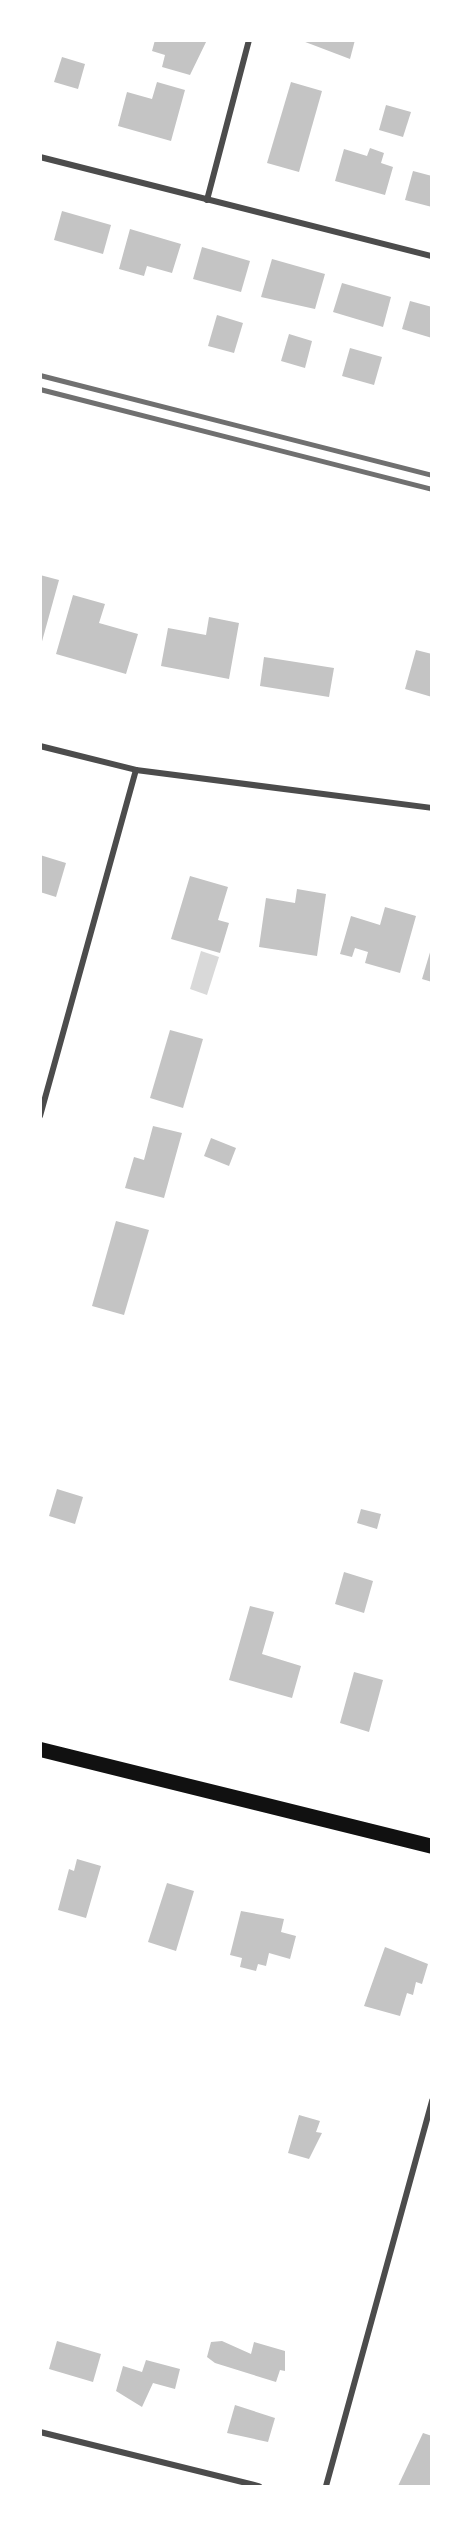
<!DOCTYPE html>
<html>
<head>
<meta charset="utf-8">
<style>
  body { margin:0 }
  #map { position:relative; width:472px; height:2527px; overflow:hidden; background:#fff; font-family:Figtree,sans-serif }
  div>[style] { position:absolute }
  .water>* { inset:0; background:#d9d9d9 }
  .building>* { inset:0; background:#c4c4c4 }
  .minor>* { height:6px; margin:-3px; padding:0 3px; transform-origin:3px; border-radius:3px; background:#4c4c4c }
  .primary>* { height:15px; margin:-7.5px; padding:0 7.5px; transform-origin:7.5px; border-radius:7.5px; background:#111 }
  .rail>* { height:4.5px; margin:-2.25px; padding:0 2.25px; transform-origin:2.25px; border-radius:2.25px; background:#707070 }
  span { translate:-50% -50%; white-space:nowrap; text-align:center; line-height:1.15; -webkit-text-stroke:4.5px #fff; paint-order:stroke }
  .frame { position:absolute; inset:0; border:42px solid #fff; pointer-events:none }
</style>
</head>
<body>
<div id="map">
  <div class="water">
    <i style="clip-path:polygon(201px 951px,219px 957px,207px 995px,190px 989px)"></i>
  </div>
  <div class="building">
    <i style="clip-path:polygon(155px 40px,207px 40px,190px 75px,162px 67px,165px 55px,152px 51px)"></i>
    <i style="clip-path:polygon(300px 40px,355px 40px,350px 59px)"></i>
    <i style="clip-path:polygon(62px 57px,85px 64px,78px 89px,54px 82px)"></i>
    <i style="clip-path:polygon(157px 82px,185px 90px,171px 141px,118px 126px,127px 92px,152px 99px)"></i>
    <i style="clip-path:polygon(291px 82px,322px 91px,299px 172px,267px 163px)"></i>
    <i style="clip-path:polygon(386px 105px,411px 112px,403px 137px,379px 130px)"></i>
    <i style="clip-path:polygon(370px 148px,384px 153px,381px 163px,393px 167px,385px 195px,335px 181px,344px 149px,367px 156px)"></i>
    <i style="clip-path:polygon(413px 171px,432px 176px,432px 207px,405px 200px)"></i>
    <i style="clip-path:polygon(62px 211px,111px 225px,103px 254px,54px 240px)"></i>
    <i style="clip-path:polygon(130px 229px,181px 244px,172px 273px,147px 266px,144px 276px,119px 269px)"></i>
    <i style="clip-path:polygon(202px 247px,250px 261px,241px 292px,193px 279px)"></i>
    <i style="clip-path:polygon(272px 259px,325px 274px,315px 309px,261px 297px)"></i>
    <i style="clip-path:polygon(342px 283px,391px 297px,383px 327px,333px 312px)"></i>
    <i style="clip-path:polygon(410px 301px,432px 307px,432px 338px,402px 329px)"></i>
    <i style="clip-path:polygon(217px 315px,243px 323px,234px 353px,208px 346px)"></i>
    <i style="clip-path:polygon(289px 334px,312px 341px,305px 368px,281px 361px)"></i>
    <i style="clip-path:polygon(350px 348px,382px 357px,374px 385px,342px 376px)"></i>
    <i style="clip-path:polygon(40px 575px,59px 580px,41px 645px,40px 645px)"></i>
    <i style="clip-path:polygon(73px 595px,105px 604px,99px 623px,138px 634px,126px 674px,56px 654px)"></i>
    <i style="clip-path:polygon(209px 617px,239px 623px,229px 679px,161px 666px,168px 628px,206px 635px)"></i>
    <i style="clip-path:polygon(416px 650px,432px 654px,432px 697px,405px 689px)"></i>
    <i style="clip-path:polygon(264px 657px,334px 668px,329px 697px,260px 686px)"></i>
    <i style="clip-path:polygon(40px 855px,66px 863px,56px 897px,40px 892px)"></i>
    <i style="clip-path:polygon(190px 876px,228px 887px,218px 920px,229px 923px,220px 953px,171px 939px)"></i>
    <i style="clip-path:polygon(297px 889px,326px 894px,317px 956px,259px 947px,266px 898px,295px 903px)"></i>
    <i style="clip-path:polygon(385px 907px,416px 916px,400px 973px,365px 963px,368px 952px,355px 948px,352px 957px,340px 954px,351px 916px,380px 925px)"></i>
    <i style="clip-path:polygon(431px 949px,432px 949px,432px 982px,422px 979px)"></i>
    <i style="clip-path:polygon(170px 1030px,203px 1039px,183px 1108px,150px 1098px)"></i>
    <i style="clip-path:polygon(153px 1126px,182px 1133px,164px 1198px,125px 1188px,134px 1157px,144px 1160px)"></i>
    <i style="clip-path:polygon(211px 1138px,236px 1148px,229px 1166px,204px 1156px)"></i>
    <i style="clip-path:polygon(116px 1221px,149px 1230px,124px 1315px,92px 1306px)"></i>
    <i style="clip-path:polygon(57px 1489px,83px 1497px,75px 1524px,49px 1516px)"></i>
    <i style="clip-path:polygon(361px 1509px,381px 1514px,377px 1529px,357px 1523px)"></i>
    <i style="clip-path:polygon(344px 1572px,373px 1581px,364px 1613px,335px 1604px)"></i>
    <i style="clip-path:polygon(250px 1606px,274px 1612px,262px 1654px,301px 1666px,292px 1698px,229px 1680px)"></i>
    <i style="clip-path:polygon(354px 1672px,383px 1680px,369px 1732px,340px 1723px)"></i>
    <i style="clip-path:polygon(77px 1859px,101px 1866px,86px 1918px,58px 1910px,69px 1869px,74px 1871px)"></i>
    <i style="clip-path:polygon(167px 1883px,194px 1891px,176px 1951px,148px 1942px)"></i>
    <i style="clip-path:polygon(241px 1911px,284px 1919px,281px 1932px,296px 1936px,290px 1959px,269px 1953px,266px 1966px,258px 1964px,256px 1971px,240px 1967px,242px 1958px,230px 1955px)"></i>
    <i style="clip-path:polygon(385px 1947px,428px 1964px,422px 1984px,416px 1982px,413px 1995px,407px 1993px,400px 2016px,364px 2006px)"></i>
    <i style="clip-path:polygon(299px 2115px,320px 2121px,316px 2132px,322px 2133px,309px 2159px,288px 2153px)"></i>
    <i style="clip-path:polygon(57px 2341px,101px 2354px,93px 2382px,49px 2369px)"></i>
    <i style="clip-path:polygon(222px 2341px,251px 2354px,254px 2342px,285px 2351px,285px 2371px,280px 2370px,276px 2382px,215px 2363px,207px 2357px,211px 2342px)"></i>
    <i style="clip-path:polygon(146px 2360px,180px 2369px,175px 2389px,153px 2383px,142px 2407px,116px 2391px,123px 2366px,142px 2372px)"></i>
    <i style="clip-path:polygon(235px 2405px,275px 2418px,268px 2442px,227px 2433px)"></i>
    <i style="clip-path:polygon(423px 2433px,432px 2436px,432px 2486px,398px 2486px)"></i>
  </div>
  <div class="minor">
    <i style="left:40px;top:157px;width:404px;rotate:14.2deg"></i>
    <i style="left:207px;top:200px;width:165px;rotate:-75.3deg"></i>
    <i style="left:40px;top:746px;width:99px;rotate:14deg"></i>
    <i style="left:136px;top:770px;width:298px;rotate:7.3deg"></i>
    <i style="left:40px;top:1116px;width:359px;rotate:-74.5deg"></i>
    <i style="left:40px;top:2432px;width:226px;rotate:13.9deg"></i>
    <i style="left:326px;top:2486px;width:400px;rotate:-74.6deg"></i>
  </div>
  <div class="primary">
    <i style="left:40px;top:1749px;width:404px;rotate:13.9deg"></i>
  </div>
  <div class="rail">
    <i style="left:40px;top:375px;width:405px;rotate:14.3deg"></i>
    <i style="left:40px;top:389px;width:405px;rotate:14.3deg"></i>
  </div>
  <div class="frame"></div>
</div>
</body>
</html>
